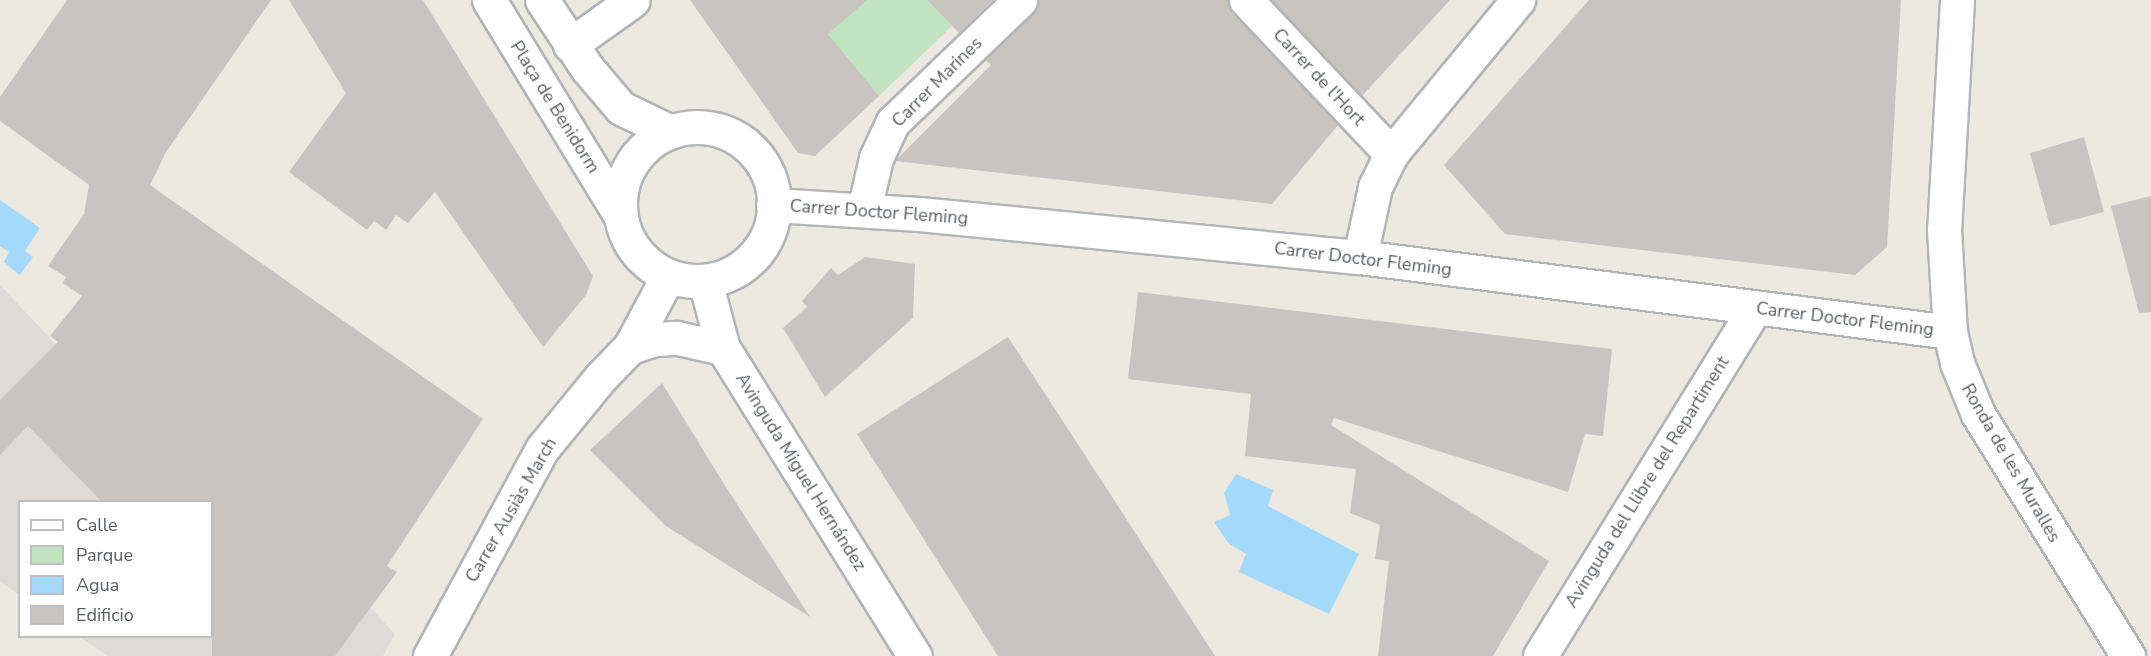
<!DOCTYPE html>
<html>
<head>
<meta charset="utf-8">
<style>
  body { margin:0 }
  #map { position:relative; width:2151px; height:656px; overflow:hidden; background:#ece9e1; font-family:"Nunito Sans",sans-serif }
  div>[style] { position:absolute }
  .industrial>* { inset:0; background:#dedbd6 }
  .green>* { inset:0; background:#c1e3bf }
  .water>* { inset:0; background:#a3d9fa }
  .building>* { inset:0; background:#c8c4bf }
  .roads { filter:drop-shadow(2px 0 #b2b5b8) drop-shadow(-2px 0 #b2b5b8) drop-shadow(0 2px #b2b5b8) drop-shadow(0 -2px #b2b5b8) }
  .pedestrian>* { height:33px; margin:-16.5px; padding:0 16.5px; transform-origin:16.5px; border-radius:16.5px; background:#fff }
  .minor>* { height:33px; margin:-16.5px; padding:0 16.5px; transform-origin:16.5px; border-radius:16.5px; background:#fff }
  .secondary>* { height:33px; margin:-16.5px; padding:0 16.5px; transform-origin:16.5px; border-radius:16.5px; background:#fff }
  .secondary>.ring { margin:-16.5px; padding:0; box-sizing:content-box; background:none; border:33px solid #fff; border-radius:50% }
  span { translate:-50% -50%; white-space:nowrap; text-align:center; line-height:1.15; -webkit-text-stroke:4.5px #fff; paint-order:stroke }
  .street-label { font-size:18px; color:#5a5e62 }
  .legend { position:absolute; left:18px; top:500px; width:195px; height:138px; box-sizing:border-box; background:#fff; border:2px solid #bdbfc0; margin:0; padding:8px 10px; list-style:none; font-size:18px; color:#5a5e62 }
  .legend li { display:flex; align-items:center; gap:12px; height:30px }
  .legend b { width:30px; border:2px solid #bdbfc0 }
</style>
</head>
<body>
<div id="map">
  <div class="industrial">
    <i style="clip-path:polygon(0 285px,113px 405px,264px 495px,395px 634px,383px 656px,108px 656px,80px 637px,212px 636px,212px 502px,20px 502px,19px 595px,0 581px)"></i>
  </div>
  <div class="green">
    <i style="clip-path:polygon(861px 0,927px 0,952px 26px,879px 96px,828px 34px)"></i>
  </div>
  <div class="water">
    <i style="clip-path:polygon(0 200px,40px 228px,25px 251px,33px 257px,20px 275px,4px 262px,9px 252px,0 246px)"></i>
    <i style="clip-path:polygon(1236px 474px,1273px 490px,1268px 506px,1359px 554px,1329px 614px,1239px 572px,1246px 554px,1228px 543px,1214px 522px,1230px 515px,1224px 493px)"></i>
  </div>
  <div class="building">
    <i style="clip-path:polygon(67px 0,271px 0,166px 152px,150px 185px,483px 419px,387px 566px,397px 572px,335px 656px,212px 656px,212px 501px,101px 501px,28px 426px,0 455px,0 400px,58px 342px,50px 336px,82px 296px,63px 283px,66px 277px,48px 266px,84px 214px,89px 185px,0 121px,0 97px)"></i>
    <i style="clip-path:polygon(289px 0,423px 0,593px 276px,586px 295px,543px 347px,435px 192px,408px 223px,396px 215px,386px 230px,374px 221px,367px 230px,289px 172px,346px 93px)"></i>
    <i style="clip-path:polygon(690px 0,867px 0,828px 34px,879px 96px,815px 156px,798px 153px)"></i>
    <i style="clip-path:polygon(927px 0,993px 0,959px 33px)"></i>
    <i style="clip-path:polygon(1038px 0,1228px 0,1232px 13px,1338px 125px,1272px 204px,895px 161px,991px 65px,985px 60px,1033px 14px)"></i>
    <i style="clip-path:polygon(1272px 0,1450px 0,1362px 96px)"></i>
    <i style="clip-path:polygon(1589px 0,1901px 0,1887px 247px,1855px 275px,1505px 234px,1444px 165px)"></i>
    <i style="clip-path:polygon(2084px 137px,2104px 212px,2050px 226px,2030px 153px)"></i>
    <i style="clip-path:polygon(2151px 196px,2151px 312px,2139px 313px,2111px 206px)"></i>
    <i style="clip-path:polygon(865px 257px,915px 264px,913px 318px,825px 397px,783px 328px,807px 307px,802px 301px,831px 268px,838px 275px)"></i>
    <i style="clip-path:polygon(1138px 292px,1612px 349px,1603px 436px,1585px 434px,1568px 492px,1334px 418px,1331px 425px,1549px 561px,1493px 656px,1378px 656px,1389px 561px,1375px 559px,1380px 525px,1350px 513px,1356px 469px,1245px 456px,1251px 394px,1128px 379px)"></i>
    <i style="clip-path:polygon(1008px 337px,1105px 486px,1215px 656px,998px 656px,857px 434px)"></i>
    <i style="clip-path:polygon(662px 383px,724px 484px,810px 617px,666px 526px,590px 450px)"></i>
  </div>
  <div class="roads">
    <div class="pedestrian">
      <i style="left:570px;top:45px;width:77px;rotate:-35.5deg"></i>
    </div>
    <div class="minor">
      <i style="left:1246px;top:0;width:212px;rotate:46.7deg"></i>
      <i style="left:1957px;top:0;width:229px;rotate:93.2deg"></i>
      <i style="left:1944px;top:229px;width:103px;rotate:86.7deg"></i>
      <i style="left:1950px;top:332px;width:32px;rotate:77deg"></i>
      <i style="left:1957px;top:363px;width:55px;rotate:67.6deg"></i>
      <i style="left:1978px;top:414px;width:285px;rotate:58.2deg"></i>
      <i style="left:773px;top:205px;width:146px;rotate:3.5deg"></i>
      <i style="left:919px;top:214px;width:443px;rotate:5.6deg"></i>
      <i style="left:1360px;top:257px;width:595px;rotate:7.24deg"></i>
      <i style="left:864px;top:210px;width:53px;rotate:-77deg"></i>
      <i style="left:876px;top:158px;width:40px;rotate:-65deg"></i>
      <i style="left:893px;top:122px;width:176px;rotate:-43.8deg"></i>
      <i style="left:1360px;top:257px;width:72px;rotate:-77.9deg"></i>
      <i style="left:1375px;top:187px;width:37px;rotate:-64deg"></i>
      <i style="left:1391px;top:154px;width:200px;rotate:-50.5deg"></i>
      <i style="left:630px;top:347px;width:81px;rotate:-61.8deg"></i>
      <i style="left:430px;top:656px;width:235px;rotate:-61.6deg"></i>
      <i style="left:542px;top:449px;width:93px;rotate:-50.7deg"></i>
      <i style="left:601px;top:377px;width:42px;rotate:-46deg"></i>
      <i style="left:630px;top:347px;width:26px;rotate:-18deg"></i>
      <i style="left:655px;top:339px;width:22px;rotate:-3deg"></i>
      <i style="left:677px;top:338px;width:47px;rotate:12.3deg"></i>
      <i style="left:1540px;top:656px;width:408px;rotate:-58.3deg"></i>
    </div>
    <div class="secondary">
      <i style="left:489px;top:0;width:252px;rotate:58.6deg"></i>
      <i style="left:542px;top:0;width:82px;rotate:56.5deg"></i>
      <i style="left:587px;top:68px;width:52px;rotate:49.6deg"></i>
      <i style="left:621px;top:108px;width:55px;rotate:25.6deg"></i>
      <i class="ring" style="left:620px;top:127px;width:121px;height:121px"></i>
      <i style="left:705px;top:281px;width:69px;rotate:75deg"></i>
      <i style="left:723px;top:348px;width:363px;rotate:58.1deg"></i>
    </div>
  </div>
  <div class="street-label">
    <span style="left:1319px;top:77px;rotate:47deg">Carrer de l'Hort</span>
    <span style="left:937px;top:82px;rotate:-45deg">Carrer Marines</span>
    <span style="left:555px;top:107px;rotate:58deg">Plaça de Benidorm</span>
    <span style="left:879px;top:212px;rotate:4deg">Carrer Doctor Fleming</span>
    <span style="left:1363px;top:259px;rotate:7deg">Carrer Doctor Fleming</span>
    <span style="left:1845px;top:319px;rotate:7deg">Carrer Doctor Fleming</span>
    <span style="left:2011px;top:463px;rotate:60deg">Ronda de les Muralles</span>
    <span style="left:801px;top:472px;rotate:58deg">Avinguda Miguel Hernández</span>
    <span style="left:1647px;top:482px;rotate:-58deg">Avinguda del Llibre del Repartiment</span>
    <span style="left:511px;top:510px;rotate:-60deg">Carrer Ausiàs March</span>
  </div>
  <ul class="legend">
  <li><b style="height:8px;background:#fff"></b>Calle</li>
  <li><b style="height:16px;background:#c1e3bf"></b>Parque</li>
  <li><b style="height:16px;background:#a3d9fa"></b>Agua</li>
  <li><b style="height:16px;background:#c8c4bf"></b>Edificio</li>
  </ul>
</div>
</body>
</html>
